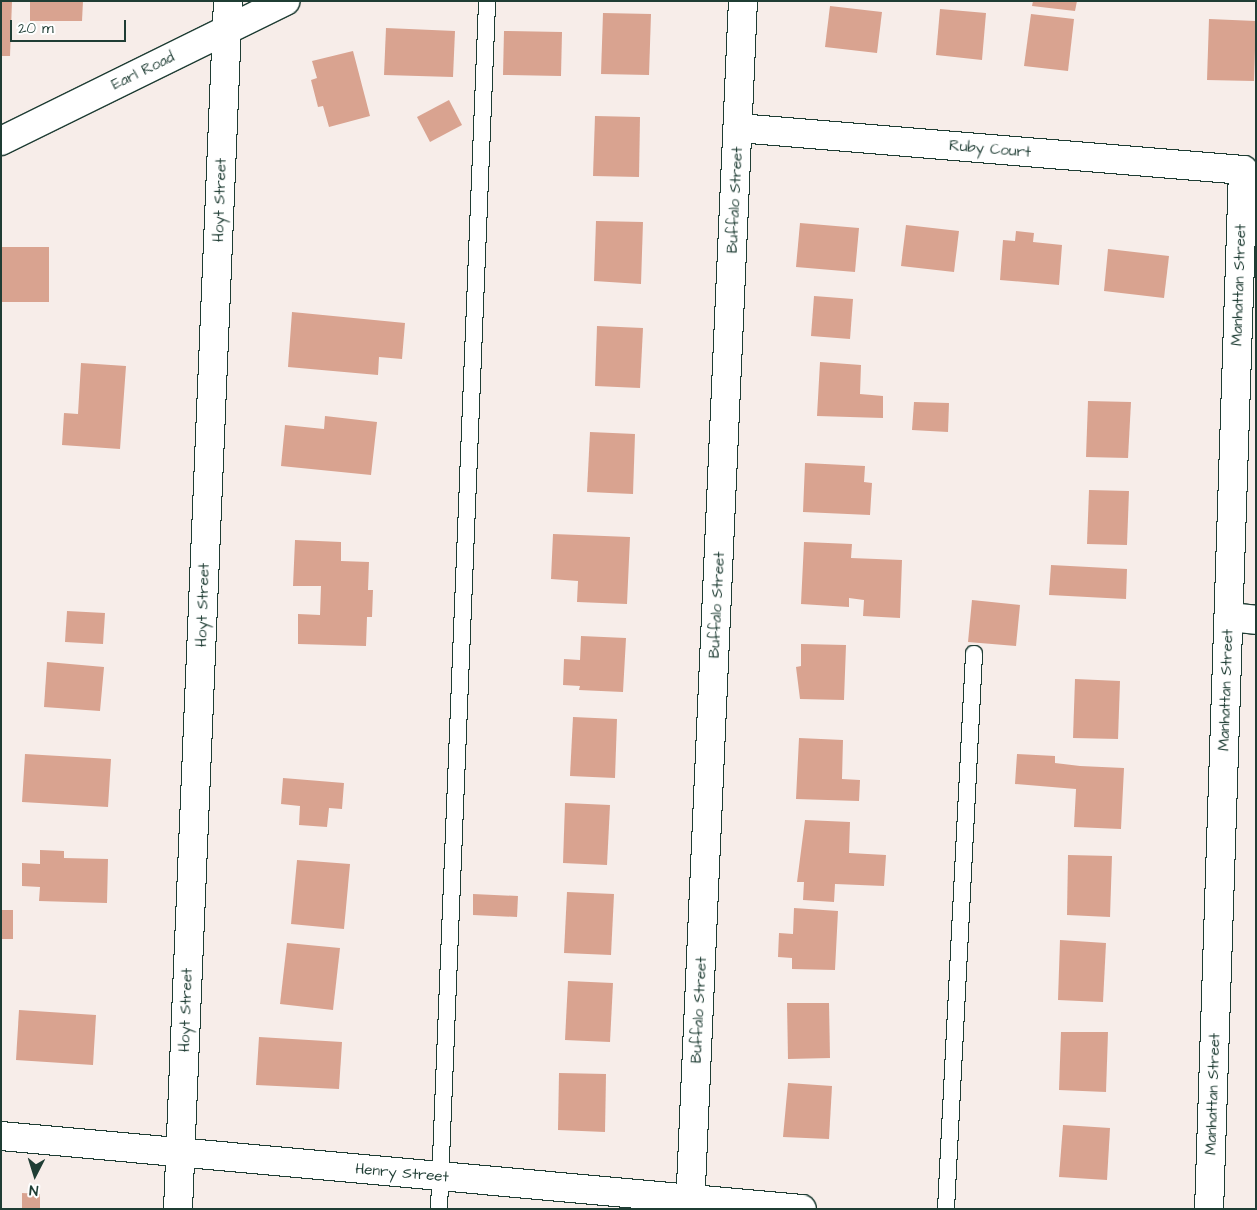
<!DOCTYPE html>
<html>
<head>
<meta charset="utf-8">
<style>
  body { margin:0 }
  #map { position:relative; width:1257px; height:1210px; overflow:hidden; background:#f7ede9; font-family:"Architects Daughter",sans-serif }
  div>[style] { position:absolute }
  .building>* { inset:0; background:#d9a390 }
  .roads { filter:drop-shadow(1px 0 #1f3d34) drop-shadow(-1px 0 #1f3d34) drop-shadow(0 1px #1f3d34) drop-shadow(0 -1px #1f3d34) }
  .service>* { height:16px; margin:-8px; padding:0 8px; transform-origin:8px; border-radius:8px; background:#fff }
  .minor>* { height:28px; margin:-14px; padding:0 14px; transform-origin:14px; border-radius:14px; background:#fff }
  .tertiary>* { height:28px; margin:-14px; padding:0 14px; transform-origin:14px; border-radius:14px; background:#fff }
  span { translate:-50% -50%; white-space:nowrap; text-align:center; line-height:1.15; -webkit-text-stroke:4px #fff; paint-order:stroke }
  .street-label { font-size:15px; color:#1f3d34 }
  .frame { position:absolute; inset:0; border:2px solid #1f3d34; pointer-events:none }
  .north { position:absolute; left:10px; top:1150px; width:50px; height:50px; -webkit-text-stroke:4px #fff; paint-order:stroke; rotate:185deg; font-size:14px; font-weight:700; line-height:20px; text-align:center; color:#1f3d34 }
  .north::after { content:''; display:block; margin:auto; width:18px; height:22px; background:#1f3d34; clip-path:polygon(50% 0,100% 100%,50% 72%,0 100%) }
  .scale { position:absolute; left:10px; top:20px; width:116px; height:22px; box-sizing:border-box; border:2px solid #1f3d34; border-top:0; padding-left:6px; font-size:15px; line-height:18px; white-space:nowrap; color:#1f3d34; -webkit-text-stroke:4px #fff; paint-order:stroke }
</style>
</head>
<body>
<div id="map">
  <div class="building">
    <i style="clip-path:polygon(1px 1px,12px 1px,10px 56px,1px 56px)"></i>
    <i style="clip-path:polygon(30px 1px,83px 1px,82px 21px,30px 21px)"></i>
    <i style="clip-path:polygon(1033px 1px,1077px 1px,1075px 11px,1032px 6px)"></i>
    <i style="clip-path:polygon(830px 6px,882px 12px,877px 53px,825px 47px)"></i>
    <i style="clip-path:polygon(940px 9px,986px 13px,982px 60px,936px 55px)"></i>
    <i style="clip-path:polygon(603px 13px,651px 14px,649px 75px,601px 74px)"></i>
    <i style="clip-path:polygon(1031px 14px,1074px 19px,1068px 71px,1024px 66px)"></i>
    <i style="clip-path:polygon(1209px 19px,1256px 21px,1254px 81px,1207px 80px)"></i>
    <i style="clip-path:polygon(386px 28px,455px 31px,453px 77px,384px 75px)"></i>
    <i style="clip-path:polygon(504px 31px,562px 32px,561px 76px,503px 75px)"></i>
    <i style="clip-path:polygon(353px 51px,370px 116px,329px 127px,323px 106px,318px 107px,311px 80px,317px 78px,312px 61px)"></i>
    <i style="clip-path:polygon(449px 100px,462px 125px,430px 142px,417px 117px)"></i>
    <i style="clip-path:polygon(595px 116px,640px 117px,639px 177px,593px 176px)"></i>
    <i style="clip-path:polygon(596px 221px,643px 222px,641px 284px,594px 281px)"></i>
    <i style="clip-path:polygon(800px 223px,859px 228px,855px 272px,796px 267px)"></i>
    <i style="clip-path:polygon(906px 225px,959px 231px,954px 272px,901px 266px)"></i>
    <i style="clip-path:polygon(1016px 231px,1034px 233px,1033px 242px,1062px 245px,1059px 285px,1000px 280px,1003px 240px,1015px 241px)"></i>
    <i style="clip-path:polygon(1px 247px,49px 247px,49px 302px,1px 302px)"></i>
    <i style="clip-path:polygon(1108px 249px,1169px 256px,1164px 298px,1104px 291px)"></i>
    <i style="clip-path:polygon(814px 296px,853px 299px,850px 339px,811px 336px)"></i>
    <i style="clip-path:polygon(292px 312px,405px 323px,402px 359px,379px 357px,378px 375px,288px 367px)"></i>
    <i style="clip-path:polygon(597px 326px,643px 328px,640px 388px,595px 386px)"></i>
    <i style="clip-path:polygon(820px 362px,861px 365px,860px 394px,883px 396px,883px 418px,817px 416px)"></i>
    <i style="clip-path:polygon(81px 363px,126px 366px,120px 449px,62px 445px,64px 413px,78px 414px)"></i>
    <i style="clip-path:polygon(1088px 401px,1131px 402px,1128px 458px,1086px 457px)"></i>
    <i style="clip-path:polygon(914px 402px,949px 403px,948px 432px,912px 430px)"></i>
    <i style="clip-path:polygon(325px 416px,377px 422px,371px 475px,281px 466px,285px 425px,324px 429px)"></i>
    <i style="clip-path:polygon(590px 432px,635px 434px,633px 494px,587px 492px)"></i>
    <i style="clip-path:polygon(805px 463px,865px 466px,864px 482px,872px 483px,870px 515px,803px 512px)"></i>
    <i style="clip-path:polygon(1089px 490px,1129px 491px,1127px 545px,1087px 544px)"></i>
    <i style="clip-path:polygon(553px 534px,630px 537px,627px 604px,577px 602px,578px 581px,551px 579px)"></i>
    <i style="clip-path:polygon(295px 540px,341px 542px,341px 561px,369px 562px,368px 590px,373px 590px,372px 617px,367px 617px,366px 646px,298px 644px,298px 614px,320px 615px,321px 586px,293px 586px)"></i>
    <i style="clip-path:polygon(804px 542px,852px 544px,851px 558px,902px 560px,900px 618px,863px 616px,864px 600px,849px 598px,849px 607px,801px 604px)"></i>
    <i style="clip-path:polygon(1051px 565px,1127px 569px,1126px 599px,1049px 595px)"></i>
    <i style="clip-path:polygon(972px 600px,1020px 605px,1016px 646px,968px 642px)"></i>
    <i style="clip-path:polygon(67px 611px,105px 613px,103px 644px,65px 642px)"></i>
    <i style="clip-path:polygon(581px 636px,626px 638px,623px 692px,579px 690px,580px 686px,563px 685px,564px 659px,580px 660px)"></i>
    <i style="clip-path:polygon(801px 644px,846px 645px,844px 700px,800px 699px,796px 667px,801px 666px)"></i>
    <i style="clip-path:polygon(47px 662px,104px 667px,100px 711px,44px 707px)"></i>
    <i style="clip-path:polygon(1075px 679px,1120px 681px,1118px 739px,1073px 738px)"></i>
    <i style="clip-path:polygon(573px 717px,617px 719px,615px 778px,570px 776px)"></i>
    <i style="clip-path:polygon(799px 738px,843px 740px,842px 779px,860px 780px,859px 801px,796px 799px)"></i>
    <i style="clip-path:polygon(25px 754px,111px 759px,108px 807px,22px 802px)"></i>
    <i style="clip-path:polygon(1017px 754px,1055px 756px,1055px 763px,1080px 766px,1124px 768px,1121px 829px,1074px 827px,1076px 789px,1015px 784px)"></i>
    <i style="clip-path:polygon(283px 778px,344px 783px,342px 809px,329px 808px,327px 827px,299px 825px,300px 806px,281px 804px)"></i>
    <i style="clip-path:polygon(565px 803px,610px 805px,607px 865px,563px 863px)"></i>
    <i style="clip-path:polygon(805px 820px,850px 822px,849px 853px,886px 855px,884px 886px,835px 884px,834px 902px,803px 900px,804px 882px,797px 882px)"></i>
    <i style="clip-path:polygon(40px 850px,64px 851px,64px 858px,108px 859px,107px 903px,39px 901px,40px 887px,22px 886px,22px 863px,40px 864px)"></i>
    <i style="clip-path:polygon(1068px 855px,1112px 856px,1110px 917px,1067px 915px)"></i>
    <i style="clip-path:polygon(297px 860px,350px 864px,344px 929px,291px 924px)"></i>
    <i style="clip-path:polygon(567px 892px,614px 894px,611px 955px,564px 953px)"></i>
    <i style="clip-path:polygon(473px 894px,518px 896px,517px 917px,473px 915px)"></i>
    <i style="clip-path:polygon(794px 908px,838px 911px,835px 970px,792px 969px,792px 958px,778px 957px,779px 933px,793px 934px)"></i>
    <i style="clip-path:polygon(1px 910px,13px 910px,13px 939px,1px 939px)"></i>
    <i style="clip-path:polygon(1060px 940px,1106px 943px,1103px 1002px,1058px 1000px)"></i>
    <i style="clip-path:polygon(287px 943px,340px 948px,333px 1010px,280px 1004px)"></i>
    <i style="clip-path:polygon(568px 981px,613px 983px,610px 1042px,565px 1040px)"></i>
    <i style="clip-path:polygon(787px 1003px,829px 1003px,830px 1058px,788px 1059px)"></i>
    <i style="clip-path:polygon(19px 1010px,96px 1015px,93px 1065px,16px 1060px)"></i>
    <i style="clip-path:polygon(1061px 1032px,1108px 1032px,1106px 1092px,1059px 1090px)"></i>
    <i style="clip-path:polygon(259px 1037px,342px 1042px,339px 1089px,256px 1085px)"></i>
    <i style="clip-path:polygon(559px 1073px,606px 1074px,605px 1132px,558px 1130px)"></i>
    <i style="clip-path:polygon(788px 1083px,832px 1086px,829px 1139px,783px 1137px)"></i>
    <i style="clip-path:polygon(1063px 1125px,1110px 1128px,1107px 1180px,1059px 1177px)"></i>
    <i style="clip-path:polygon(22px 1193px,40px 1194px,40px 1209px,22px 1209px)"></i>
  </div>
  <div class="roads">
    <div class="service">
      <i style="left:439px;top:1209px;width:1209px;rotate:-87.72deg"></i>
      <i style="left:946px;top:1209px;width:556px;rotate:-87.11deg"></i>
    </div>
    <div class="minor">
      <i style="left:738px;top:128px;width:507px;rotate:4.75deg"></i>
      <i style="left:1243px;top:170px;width:1040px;rotate:91.87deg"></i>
      <i style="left:1229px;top:617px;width:27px;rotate:6deg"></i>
      <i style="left:1px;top:1136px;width:804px;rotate:5.21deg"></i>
      <i style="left:178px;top:1209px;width:1209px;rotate:-87.63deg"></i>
      <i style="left:690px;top:1209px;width:1209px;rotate:-87.49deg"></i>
    </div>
    <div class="tertiary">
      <i style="left:1px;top:141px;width:317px;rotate:-26.2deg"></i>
    </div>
  </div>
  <div class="street-label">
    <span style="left:143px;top:71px;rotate:-26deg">Earl Road</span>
    <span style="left:990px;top:149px;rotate:5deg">Ruby Court</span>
    <span style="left:220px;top:200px;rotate:-88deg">Hoyt Street</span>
    <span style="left:735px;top:200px;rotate:-87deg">Buffalo Street</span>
    <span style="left:1239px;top:285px;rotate:-88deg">Manhattan Street</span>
    <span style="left:203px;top:605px;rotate:-88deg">Hoyt Street</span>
    <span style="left:717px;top:605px;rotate:-87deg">Buffalo Street</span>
    <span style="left:1226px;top:690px;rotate:-88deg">Manhattan Street</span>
    <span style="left:186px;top:1010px;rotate:-88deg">Hoyt Street</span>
    <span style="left:699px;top:1010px;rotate:-87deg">Buffalo Street</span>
    <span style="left:1213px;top:1094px;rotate:-88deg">Manhattan Street</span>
    <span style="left:402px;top:1173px;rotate:5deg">Henry Street</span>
  </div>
  <div class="frame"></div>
  <div class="north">N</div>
  <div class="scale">20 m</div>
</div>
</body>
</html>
